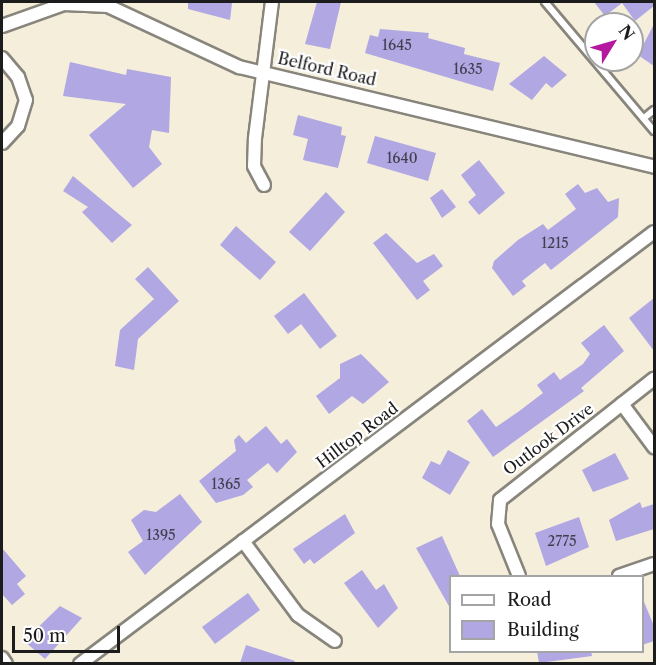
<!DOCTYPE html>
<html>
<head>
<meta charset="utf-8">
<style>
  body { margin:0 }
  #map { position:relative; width:656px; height:665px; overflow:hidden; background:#f5eedb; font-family:"Libre Caslon Text",serif }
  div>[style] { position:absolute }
  .building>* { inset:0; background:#b0a7e3 }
  .roads { filter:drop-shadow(2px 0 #88857c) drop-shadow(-2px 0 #88857c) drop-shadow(0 2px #88857c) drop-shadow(0 -2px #88857c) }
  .service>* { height:6px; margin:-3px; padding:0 3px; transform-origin:3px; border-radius:3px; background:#fff }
  .minor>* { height:12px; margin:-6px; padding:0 6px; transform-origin:6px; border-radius:6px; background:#fff }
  span { translate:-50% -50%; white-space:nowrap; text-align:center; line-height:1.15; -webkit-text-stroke:4.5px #fff; paint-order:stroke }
  .number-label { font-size:14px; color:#413f4e }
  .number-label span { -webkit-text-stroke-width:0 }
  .street-label { font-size:16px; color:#1c1c1c }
  .frame { position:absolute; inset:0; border:3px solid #1c1c1c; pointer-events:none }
  .legend { position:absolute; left:449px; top:575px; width:195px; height:78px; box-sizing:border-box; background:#fff; border:2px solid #a4a4a4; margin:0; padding:8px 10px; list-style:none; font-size:18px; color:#1c1c1c }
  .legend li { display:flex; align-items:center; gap:12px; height:30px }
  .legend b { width:30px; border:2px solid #a4a4a4 }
  .north { position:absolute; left:584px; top:12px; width:60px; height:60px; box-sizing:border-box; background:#fff; border:2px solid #a4a4a4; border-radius:50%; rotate:53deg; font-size:16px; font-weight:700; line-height:24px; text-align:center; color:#1c1c1c }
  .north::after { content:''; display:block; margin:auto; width:21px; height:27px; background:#b5179e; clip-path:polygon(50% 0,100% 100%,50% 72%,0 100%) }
  .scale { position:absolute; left:12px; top:626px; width:108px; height:27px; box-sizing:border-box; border:3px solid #1c1c1c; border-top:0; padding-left:8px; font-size:18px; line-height:21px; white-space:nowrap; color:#1c1c1c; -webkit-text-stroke:4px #fff; paint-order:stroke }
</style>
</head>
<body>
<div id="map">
  <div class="building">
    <i style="clip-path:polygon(188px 2px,232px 3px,230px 20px,188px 9px)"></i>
    <i style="clip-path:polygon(317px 2px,341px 2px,330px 49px,305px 44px)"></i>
    <i style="clip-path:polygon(594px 2px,654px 2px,654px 6px,635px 21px,622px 3px,605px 16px)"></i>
    <i style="clip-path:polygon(654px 24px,654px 66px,638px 55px)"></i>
    <i style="clip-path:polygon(380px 29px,429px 33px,428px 38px,465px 48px,464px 54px,500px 63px,493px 91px,365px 53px,370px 35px,378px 37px)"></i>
    <i style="clip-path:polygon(544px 56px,567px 75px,552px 88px,546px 83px,532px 100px,509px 84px)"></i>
    <i style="clip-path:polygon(70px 62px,126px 75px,127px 69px,171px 77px,169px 133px,152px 130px,149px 147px,162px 164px,133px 188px,89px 135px,126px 104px,63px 96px)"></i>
    <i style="clip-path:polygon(298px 115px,342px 127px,341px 135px,346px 136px,338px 168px,303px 160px,308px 139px,293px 135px)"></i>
    <i style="clip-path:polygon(375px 136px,436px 153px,428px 181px,367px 163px)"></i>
    <i style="clip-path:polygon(479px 160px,505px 193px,479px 215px,468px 202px,476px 195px,461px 175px)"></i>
    <i style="clip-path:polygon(73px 176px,132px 225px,112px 243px,82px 212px,88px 207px,63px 191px)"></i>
    <i style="clip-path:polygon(578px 184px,585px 193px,597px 188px,608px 202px,619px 198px,618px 217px,551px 270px,545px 263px,522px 281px,526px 286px,513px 296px,492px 268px,494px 261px,518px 240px,543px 224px,548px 230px,576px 209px,565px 194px)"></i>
    <i style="clip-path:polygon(442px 189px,456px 207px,442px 218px,430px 198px)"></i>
    <i style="clip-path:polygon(326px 192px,345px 212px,310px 251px,289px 232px)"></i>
    <i style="clip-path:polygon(236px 226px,276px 262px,260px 280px,220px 245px)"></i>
    <i style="clip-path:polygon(386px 233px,417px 263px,434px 254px,443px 266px,423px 281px,430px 290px,417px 300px,373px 243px)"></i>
    <i style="clip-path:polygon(148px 267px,179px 301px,138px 339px,134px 370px,115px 366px,120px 330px,154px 299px,135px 279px)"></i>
    <i style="clip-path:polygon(304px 293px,337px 336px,320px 349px,301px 324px,288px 334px,274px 316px)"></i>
    <i style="clip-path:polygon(654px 298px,654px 351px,629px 318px)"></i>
    <i style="clip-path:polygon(604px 325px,624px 351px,581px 388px,584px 391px,493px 457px,467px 421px,482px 409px,496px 427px,518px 412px,543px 393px,537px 385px,554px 372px,560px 380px,583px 364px,590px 354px,581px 343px)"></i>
    <i style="clip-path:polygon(361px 354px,389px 382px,363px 404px,352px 396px,329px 414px,316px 396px,340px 378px,340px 364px)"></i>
    <i style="clip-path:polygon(266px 426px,281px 444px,287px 439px,297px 452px,277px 473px,268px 463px,247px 480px,253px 487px,243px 495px,216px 503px,199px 481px,236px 451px,234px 440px,239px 435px,246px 443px)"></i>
    <i style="clip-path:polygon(448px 450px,470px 462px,450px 495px,422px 478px,431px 461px,440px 465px)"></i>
    <i style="clip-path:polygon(615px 453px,629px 479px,593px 492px,582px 470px)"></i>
    <i style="clip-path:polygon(180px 494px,202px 522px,145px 575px,128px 552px,143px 541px,131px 520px,144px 510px,156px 512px)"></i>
    <i style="clip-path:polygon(640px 502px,642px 508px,654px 504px,654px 529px,616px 541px,609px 520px)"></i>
    <i style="clip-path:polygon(345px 514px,355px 533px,314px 564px,310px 559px,304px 564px,293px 549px)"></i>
    <i style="clip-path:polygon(579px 517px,589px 547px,546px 566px,535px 533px)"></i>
    <i style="clip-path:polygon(442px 536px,460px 576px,450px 576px,450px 608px,416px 548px)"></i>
    <i style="clip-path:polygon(2px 548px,26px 576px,17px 584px,25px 594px,12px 605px,2px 594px)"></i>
    <i style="clip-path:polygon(362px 570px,376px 590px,384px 584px,398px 608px,378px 628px,344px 583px)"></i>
    <i style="clip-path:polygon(248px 593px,260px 610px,215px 644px,202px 627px)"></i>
    <i style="clip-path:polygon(642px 597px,654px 626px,654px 641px,642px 645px)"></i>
    <i style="clip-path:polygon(60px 606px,82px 618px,45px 659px,24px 641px)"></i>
    <i style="clip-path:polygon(246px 645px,295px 661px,294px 663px,240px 663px)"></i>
    <i style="clip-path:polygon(537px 651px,591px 651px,592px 656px,539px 663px)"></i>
  </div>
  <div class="roads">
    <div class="service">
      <i style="left:545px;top:2px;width:169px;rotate:49.8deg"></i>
      <i style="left:644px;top:118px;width:13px;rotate:-39deg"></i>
    </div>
    <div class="minor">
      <i style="left:2px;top:26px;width:66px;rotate:-19.5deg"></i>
      <i style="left:64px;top:4px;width:44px;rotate:2.6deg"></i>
      <i style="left:108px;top:6px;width:145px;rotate:25deg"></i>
      <i style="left:239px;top:67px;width:427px;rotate:13.5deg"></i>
      <i style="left:2px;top:58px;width:25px;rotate:50deg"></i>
      <i style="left:18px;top:77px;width:24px;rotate:71deg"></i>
      <i style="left:26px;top:100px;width:27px;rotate:107deg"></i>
      <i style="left:18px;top:126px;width:23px;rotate:133deg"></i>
      <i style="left:264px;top:185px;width:21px;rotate:-118deg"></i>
      <i style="left:254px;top:166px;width:28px;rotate:-88deg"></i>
      <i style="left:255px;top:138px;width:137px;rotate:-82.9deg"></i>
      <i style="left:622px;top:404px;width:54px;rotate:53.3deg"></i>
      <i style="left:243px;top:541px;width:92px;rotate:53.4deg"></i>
      <i style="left:298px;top:615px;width:45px;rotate:35.1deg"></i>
      <i style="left:519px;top:576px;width:56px;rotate:-112deg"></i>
      <i style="left:498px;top:524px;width:24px;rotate:-85deg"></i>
      <i style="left:500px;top:500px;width:196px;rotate:-38.2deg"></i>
      <i style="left:619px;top:576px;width:37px;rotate:-19deg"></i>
      <i style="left:2px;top:658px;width:7px;rotate:56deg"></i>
      <i style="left:80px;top:664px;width:718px;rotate:-36.97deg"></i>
    </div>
  </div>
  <div class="number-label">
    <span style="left:397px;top:45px">1645</span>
    <span style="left:468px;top:69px">1635</span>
    <span style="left:402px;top:158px">1640</span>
    <span style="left:555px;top:243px">1215</span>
    <span style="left:226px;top:484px">1365</span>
    <span style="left:161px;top:535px">1395</span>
    <span style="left:562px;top:541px">2775</span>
  </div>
  <div class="street-label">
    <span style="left:327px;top:69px;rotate:13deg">Belford Road</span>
    <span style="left:357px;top:435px;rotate:-37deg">Hilltop Road</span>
    <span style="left:548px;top:439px;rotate:-37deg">Outlook Drive</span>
  </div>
  <div class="frame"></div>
  <ul class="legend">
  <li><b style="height:8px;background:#fff"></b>Road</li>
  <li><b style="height:16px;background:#b0a7e3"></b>Building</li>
  </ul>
  <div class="north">N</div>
  <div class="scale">50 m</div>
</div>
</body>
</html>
